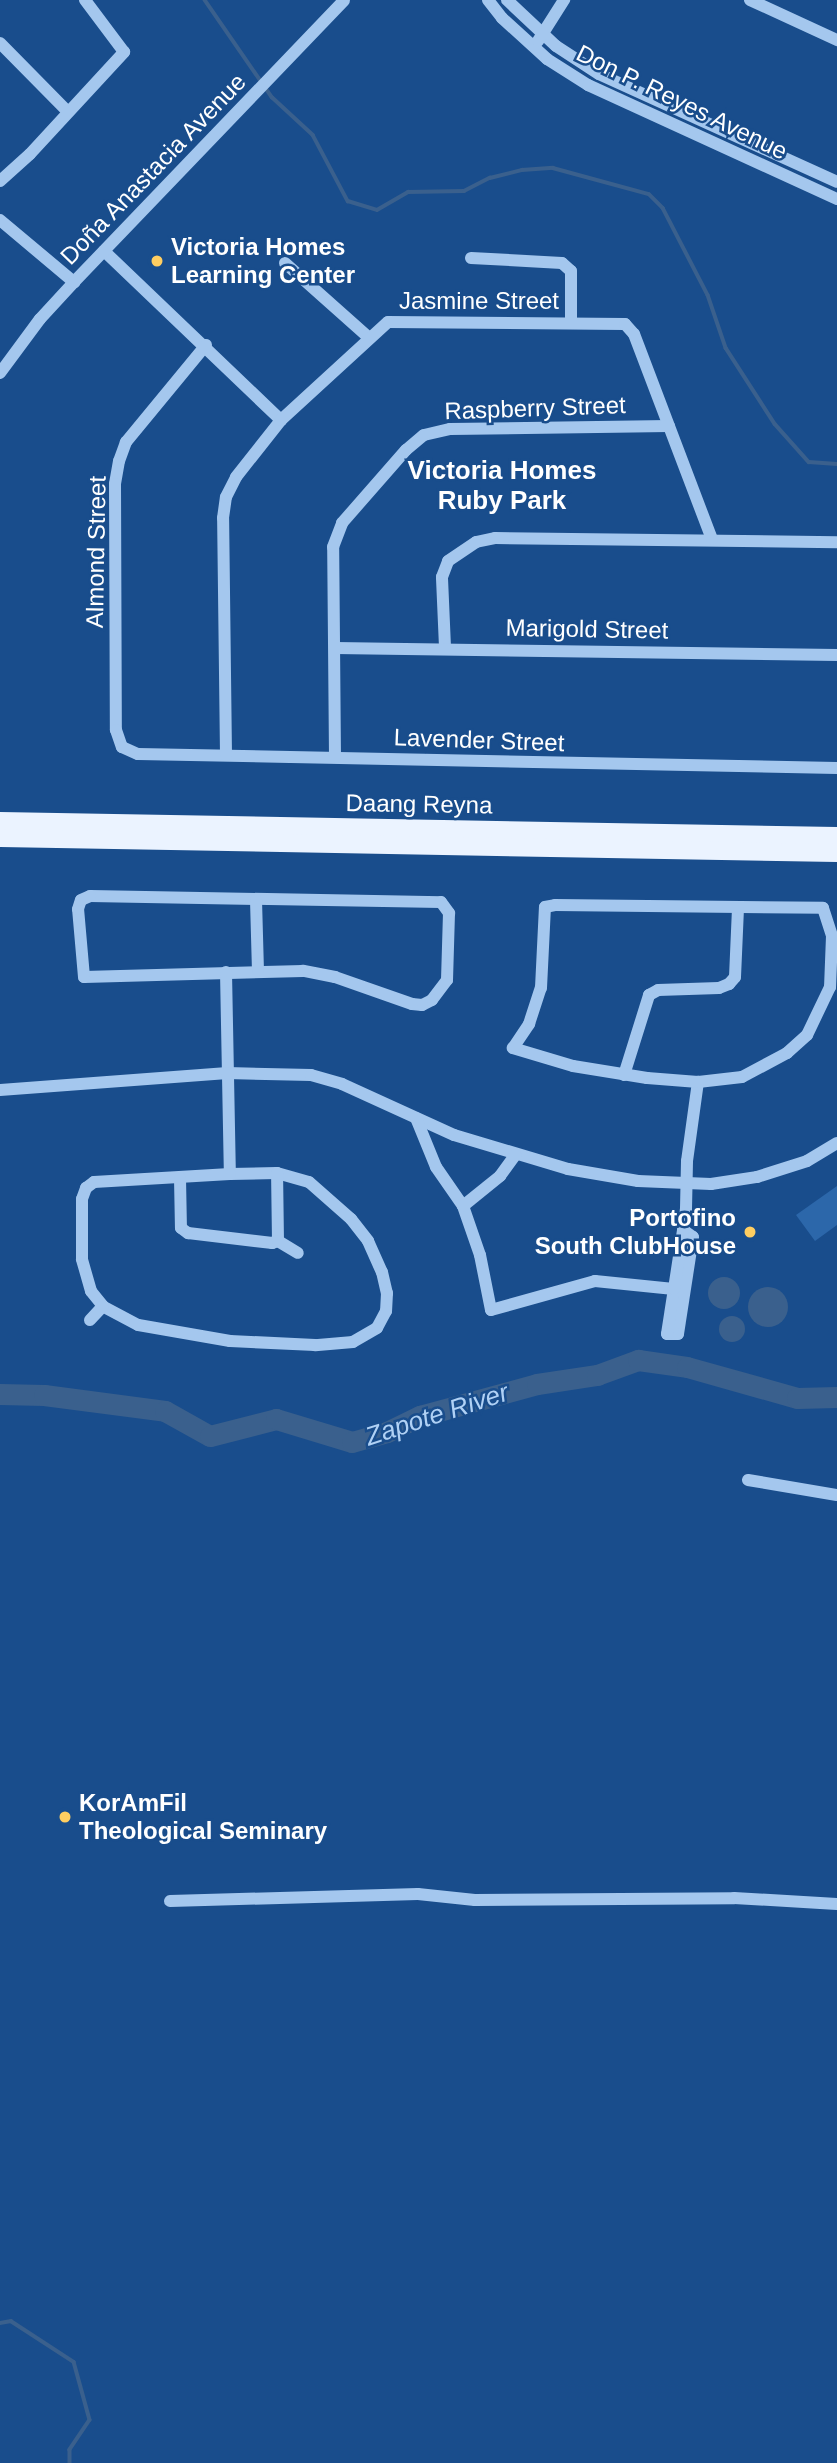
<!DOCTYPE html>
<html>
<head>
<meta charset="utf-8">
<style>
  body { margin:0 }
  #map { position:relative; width:837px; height:2463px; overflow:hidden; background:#194d8c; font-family:Helvetica,sans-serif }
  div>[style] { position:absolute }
  .green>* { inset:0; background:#2c67aa }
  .water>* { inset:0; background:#3a608d }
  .round { border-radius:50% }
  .stream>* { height:3.5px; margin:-1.75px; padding:0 1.75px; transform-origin:1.75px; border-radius:1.75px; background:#3a608d }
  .river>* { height:21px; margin:-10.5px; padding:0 10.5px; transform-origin:10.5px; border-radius:10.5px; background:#3a608d }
  .minor>* { height:12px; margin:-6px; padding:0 6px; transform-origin:6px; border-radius:6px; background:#a4c7ee }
  .major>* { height:18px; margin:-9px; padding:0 9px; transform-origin:9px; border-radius:9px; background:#ebf3ff }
  .dots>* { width:19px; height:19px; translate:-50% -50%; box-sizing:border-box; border:4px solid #194d8c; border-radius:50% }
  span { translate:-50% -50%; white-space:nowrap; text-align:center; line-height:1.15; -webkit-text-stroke:5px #194d8c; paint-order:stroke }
  .street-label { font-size:24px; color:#fff }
  .poi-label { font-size:24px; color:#fff; font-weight:700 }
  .left { translate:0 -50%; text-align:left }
  .right { translate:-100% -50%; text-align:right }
  .neighbourhood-label { font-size:26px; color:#fff; font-weight:700 }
  .water-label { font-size:26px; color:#b0d1f5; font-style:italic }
</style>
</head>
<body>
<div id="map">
  <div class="green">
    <i style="clip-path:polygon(837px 1186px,837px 1225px,815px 1241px,796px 1215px)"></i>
  </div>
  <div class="water">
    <i class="round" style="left:708px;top:1277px;width:32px;height:32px"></i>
    <i class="round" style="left:748px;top:1287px;width:40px;height:40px"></i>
    <i class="round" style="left:719px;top:1316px;width:26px;height:26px"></i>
  </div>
  <div class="stream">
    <i style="left:205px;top:0;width:118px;rotate:55.4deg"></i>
    <i style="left:272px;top:97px;width:56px;rotate:42.8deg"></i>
    <i style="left:313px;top:135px;width:75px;rotate:62.1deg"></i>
    <i style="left:348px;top:201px;width:30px;rotate:17deg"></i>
    <i style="left:377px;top:210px;width:36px;rotate:-30deg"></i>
    <i style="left:408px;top:192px;width:56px;rotate:-1deg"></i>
    <i style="left:464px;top:191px;width:29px;rotate:-27deg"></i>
    <i style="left:490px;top:178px;width:33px;rotate:-14deg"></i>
    <i style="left:522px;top:170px;width:31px;rotate:-4deg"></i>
    <i style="left:553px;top:168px;width:99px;rotate:15.2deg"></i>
    <i style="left:649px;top:194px;width:20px;rotate:45deg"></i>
    <i style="left:663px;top:208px;width:98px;rotate:62.7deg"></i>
    <i style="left:708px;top:295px;width:56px;rotate:71.2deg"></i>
    <i style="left:726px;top:348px;width:90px;rotate:57.2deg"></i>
    <i style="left:775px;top:424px;width:51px;rotate:48.2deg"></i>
    <i style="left:809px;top:462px;width:28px;rotate:4deg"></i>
    <i style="left:0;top:2323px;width:11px;rotate:-10deg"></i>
    <i style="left:11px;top:2321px;width:75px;rotate:33.1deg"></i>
    <i style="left:74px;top:2362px;width:60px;rotate:74.6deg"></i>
    <i style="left:90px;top:2420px;width:36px;rotate:124deg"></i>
    <i style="left:70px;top:2450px;width:13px;rotate:90deg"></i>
  </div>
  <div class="river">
    <i style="left:0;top:1394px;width:44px;rotate:1.3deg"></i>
    <i style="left:44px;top:1395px;width:122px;rotate:7.5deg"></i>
    <i style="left:165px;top:1411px;width:51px;rotate:29.1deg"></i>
    <i style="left:210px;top:1436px;width:68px;rotate:-14.4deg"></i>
    <i style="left:276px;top:1419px;width:79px;rotate:16.8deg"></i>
    <i style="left:352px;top:1442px;width:36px;rotate:-16deg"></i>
    <i style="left:387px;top:1432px;width:37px;rotate:-26deg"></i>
    <i style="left:420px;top:1416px;width:121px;rotate:-15.3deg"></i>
    <i style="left:537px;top:1384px;width:61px;rotate:-8.5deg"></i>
    <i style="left:597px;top:1375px;width:44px;rotate:-20.1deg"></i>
    <i style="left:638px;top:1360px;width:49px;rotate:8.1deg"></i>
    <i style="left:687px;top:1367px;width:114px;rotate:15.7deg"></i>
    <i style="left:797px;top:1398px;width:40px;rotate:-1.4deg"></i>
  </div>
  <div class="minor">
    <i style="left:488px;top:0;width:23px;rotate:52deg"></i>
    <i style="left:502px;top:18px;width:61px;rotate:42.3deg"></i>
    <i style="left:547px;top:59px;width:49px;rotate:32.4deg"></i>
    <i style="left:588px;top:85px;width:274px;rotate:24.6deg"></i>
    <i style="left:507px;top:0;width:67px;rotate:43.2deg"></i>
    <i style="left:556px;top:46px;width:51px;rotate:33.1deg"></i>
    <i style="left:599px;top:74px;width:261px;rotate:24.4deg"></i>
    <i style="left:750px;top:0;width:96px;rotate:24.7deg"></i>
    <i style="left:538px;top:41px;width:49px;rotate:-57.6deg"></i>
    <i style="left:0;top:43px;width:95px;rotate:45.4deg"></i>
    <i style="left:0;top:181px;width:40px;rotate:-42deg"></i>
    <i style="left:30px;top:154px;width:139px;rotate:-47.3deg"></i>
    <i style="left:124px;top:52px;width:65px;rotate:-126.9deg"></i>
    <i style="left:0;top:220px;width:97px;rotate:40deg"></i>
    <i style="left:104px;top:251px;width:245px;rotate:43.7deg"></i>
    <i style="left:471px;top:258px;width:91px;rotate:3.1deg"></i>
    <i style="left:562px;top:263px;width:12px;rotate:42deg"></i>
    <i style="left:571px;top:271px;width:51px;rotate:90deg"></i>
    <i style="left:285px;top:263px;width:111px;rotate:41.7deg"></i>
    <i style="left:206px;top:345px;width:126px;rotate:129.5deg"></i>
    <i style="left:126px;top:442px;width:20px;rotate:110deg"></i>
    <i style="left:119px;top:461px;width:23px;rotate:100deg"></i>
    <i style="left:115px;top:484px;width:246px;rotate:89.8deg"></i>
    <i style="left:116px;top:730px;width:18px;rotate:71deg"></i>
    <i style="left:122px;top:747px;width:17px;rotate:24deg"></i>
    <i style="left:138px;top:754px;width:699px;rotate:1.15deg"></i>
    <i style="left:0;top:373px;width:67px;rotate:-53.5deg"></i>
    <i style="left:40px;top:319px;width:50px;rotate:-47.4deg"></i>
    <i style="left:74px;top:282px;width:390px;rotate:-46.2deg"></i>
    <i style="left:445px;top:647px;width:70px;rotate:-92.5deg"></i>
    <i style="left:442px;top:577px;width:17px;rotate:-69deg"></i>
    <i style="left:448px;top:561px;width:34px;rotate:-34deg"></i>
    <i style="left:476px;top:542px;width:19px;rotate:-12deg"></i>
    <i style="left:495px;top:538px;width:342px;rotate:0.7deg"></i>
    <i style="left:335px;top:648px;width:502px;rotate:0.8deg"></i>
    <i style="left:226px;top:755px;width:237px;rotate:-90.7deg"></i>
    <i style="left:223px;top:518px;width:21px;rotate:-82deg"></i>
    <i style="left:226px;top:497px;width:22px;rotate:-63deg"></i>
    <i style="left:236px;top:477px;width:73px;rotate:-51.7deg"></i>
    <i style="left:281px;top:420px;width:145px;rotate:-42.5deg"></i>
    <i style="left:388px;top:322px;width:237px;rotate:0.5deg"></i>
    <i style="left:625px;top:324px;width:13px;rotate:48deg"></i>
    <i style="left:634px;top:334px;width:219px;rotate:69.2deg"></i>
    <i style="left:335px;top:757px;width:210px;rotate:-90.5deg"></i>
    <i style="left:333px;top:547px;width:26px;rotate:-69deg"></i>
    <i style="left:342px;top:523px;width:97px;rotate:-48.8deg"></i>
    <i style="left:406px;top:450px;width:23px;rotate:-40deg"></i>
    <i style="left:424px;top:435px;width:27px;rotate:-13deg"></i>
    <i style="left:450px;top:429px;width:219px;rotate:-0.8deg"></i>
    <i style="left:90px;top:896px;width:351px;rotate:1deg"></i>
    <i style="left:441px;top:902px;width:14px;rotate:54deg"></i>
    <i style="left:449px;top:913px;width:67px;rotate:91.7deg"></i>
    <i style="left:447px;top:980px;width:25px;rotate:127deg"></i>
    <i style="left:432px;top:1000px;width:11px;rotate:153deg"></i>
    <i style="left:422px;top:1005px;width:10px;rotate:-174deg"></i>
    <i style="left:412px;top:1004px;width:82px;rotate:-160.7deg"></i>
    <i style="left:335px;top:977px;width:33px;rotate:-169deg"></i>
    <i style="left:303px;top:971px;width:219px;rotate:178.4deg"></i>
    <i style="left:84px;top:977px;width:68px;rotate:-95deg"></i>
    <i style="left:78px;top:909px;width:9px;rotate:-72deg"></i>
    <i style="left:81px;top:900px;width:10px;rotate:-24deg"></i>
    <i style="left:256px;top:900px;width:70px;rotate:88.4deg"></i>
    <i style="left:226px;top:972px;width:202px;rotate:88.9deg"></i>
    <i style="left:230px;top:1174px;width:47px;rotate:-1.2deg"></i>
    <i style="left:277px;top:1173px;width:33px;rotate:16deg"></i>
    <i style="left:309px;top:1182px;width:56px;rotate:41.4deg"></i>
    <i style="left:351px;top:1219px;width:28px;rotate:52deg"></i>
    <i style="left:368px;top:1241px;width:34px;rotate:66deg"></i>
    <i style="left:382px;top:1272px;width:22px;rotate:77deg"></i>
    <i style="left:387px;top:1293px;width:18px;rotate:93deg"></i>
    <i style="left:386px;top:1311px;width:19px;rotate:118deg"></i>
    <i style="left:377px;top:1328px;width:28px;rotate:150deg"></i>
    <i style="left:353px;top:1342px;width:38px;rotate:175deg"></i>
    <i style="left:315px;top:1345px;width:85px;rotate:-177.3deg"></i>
    <i style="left:230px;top:1341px;width:93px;rotate:-170.1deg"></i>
    <i style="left:138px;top:1325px;width:40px;rotate:-152deg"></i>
    <i style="left:103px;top:1306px;width:19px;rotate:-129deg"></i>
    <i style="left:91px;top:1291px;width:33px;rotate:-106deg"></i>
    <i style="left:82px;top:1259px;width:60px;rotate:-90deg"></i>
    <i style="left:82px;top:1199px;width:12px;rotate:-70deg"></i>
    <i style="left:86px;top:1188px;width:10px;rotate:-37deg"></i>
    <i style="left:94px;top:1182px;width:136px;rotate:-3.4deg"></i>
    <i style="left:624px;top:1075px;width:84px;rotate:-72.6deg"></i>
    <i style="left:649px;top:995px;width:10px;rotate:-29deg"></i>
    <i style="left:658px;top:990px;width:61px;rotate:-1.9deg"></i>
    <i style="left:719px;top:988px;width:11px;rotate:-22deg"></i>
    <i style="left:729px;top:984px;width:9px;rotate:-49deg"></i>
    <i style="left:735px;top:977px;width:68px;rotate:-87.5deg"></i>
    <i style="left:0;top:1090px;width:228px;rotate:-4.3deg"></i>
    <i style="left:227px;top:1073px;width:84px;rotate:1.4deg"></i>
    <i style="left:311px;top:1075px;width:32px;rotate:16deg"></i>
    <i style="left:342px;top:1084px;width:123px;rotate:24.5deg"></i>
    <i style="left:454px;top:1135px;width:119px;rotate:16.6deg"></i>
    <i style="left:568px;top:1169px;width:71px;rotate:9.7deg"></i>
    <i style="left:638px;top:1181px;width:73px;rotate:2.4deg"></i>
    <i style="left:711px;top:1184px;width:47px;rotate:-8.7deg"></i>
    <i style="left:757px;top:1177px;width:52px;rotate:-17.7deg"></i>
    <i style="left:807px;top:1161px;width:35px;rotate:-31deg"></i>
    <i style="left:416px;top:1118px;width:53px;rotate:67.8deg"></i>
    <i style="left:436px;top:1167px;width:47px;rotate:55.3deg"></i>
    <i style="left:463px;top:1206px;width:52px;rotate:70.9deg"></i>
    <i style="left:480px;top:1255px;width:56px;rotate:78.7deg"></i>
    <i style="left:491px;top:1310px;width:108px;rotate:-15.6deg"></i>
    <i style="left:595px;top:1281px;width:79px;rotate:5.8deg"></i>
    <i style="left:180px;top:1178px;width:50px;rotate:88.9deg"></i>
    <i style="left:181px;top:1228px;width:9px;rotate:36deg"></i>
    <i style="left:188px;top:1233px;width:85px;rotate:6.8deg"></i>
    <i style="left:272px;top:1243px;width:6px;rotate:-18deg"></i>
    <i style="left:278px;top:1241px;width:68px;rotate:-90.8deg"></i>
    <i style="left:463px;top:1206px;width:48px;rotate:-39deg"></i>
    <i style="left:500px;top:1176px;width:26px;rotate:-54deg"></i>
    <i style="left:683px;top:1230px;width:12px;rotate:35deg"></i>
    <i style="left:693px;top:1237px;width:98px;rotate:98.8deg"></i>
    <i style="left:678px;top:1334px;width:11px;rotate:180deg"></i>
    <i style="left:667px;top:1334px;width:46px;rotate:-81.2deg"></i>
    <i style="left:674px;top:1289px;width:60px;rotate:-81.3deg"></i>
    <i style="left:683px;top:1230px;width:21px;rotate:-82deg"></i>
    <i style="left:686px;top:1209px;width:48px;rotate:-88.8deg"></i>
    <i style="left:687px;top:1161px;width:80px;rotate:-82.1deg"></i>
    <i style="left:698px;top:1082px;width:51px;rotate:-175.5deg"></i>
    <i style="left:647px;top:1078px;width:75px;rotate:-170.8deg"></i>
    <i style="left:573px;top:1066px;width:63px;rotate:-163.3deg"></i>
    <i style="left:513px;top:1048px;width:29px;rotate:-56deg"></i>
    <i style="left:529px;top:1024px;width:38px;rotate:-72deg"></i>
    <i style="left:541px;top:988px;width:81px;rotate:-87.2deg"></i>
    <i style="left:545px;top:907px;width:10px;rotate:-11deg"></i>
    <i style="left:555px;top:905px;width:268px;rotate:0.6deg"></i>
    <i style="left:823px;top:908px;width:29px;rotate:72deg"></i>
    <i style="left:832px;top:936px;width:51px;rotate:92.2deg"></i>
    <i style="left:830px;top:987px;width:53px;rotate:115.6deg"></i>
    <i style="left:807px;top:1035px;width:27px;rotate:138deg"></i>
    <i style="left:787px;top:1053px;width:51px;rotate:151.9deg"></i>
    <i style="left:742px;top:1077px;width:44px;rotate:173.5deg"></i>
    <i style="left:278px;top:1241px;width:23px;rotate:31deg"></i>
    <i style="left:90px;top:1320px;width:19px;rotate:-47deg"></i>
    <i style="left:748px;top:1480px;width:90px;rotate:9.6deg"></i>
    <i style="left:170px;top:1901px;width:248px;rotate:-1.6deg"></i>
    <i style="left:418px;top:1894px;width:57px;rotate:6deg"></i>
    <i style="left:475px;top:1900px;width:259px;rotate:-0.4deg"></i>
    <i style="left:734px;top:1898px;width:103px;rotate:3.3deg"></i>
  </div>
  <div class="major">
    <i style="left:0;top:821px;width:837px;rotate:1.03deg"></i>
    <i style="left:0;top:838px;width:837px;rotate:1.03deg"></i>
  </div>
  <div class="dots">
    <i style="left:157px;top:261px;background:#ffce61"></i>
    <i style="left:750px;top:1232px;background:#ffce61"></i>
    <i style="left:65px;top:1817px;background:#ffce61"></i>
  </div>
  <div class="street-label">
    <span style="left:682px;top:102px;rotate:26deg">Don P. Reyes Avenue</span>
    <span style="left:153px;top:169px;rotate:-46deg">Doña Anastacia Avenue</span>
    <span style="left:479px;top:301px">Jasmine Street</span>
    <span style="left:535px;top:408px;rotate:-2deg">Raspberry Street</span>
    <span style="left:96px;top:552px;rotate:-89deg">Almond Street</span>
    <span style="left:587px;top:629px;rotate:1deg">Marigold Street</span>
    <span style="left:479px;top:740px;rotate:2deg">Lavender Street</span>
    <span style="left:419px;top:804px;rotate:1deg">Daang Reyna</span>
  </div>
  <div class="poi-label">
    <span class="left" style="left:171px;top:261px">Victoria Homes<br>Learning Center</span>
    <span class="right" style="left:736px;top:1232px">Portofino<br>South ClubHouse</span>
    <span class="left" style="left:79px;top:1817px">KorAmFil<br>Theological Seminary</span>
  </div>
  <div class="neighbourhood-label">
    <span style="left:502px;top:486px">Victoria Homes<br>Ruby Park</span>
  </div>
  <div class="water-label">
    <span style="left:437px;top:1415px;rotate:-18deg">Zapote River</span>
  </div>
</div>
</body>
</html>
